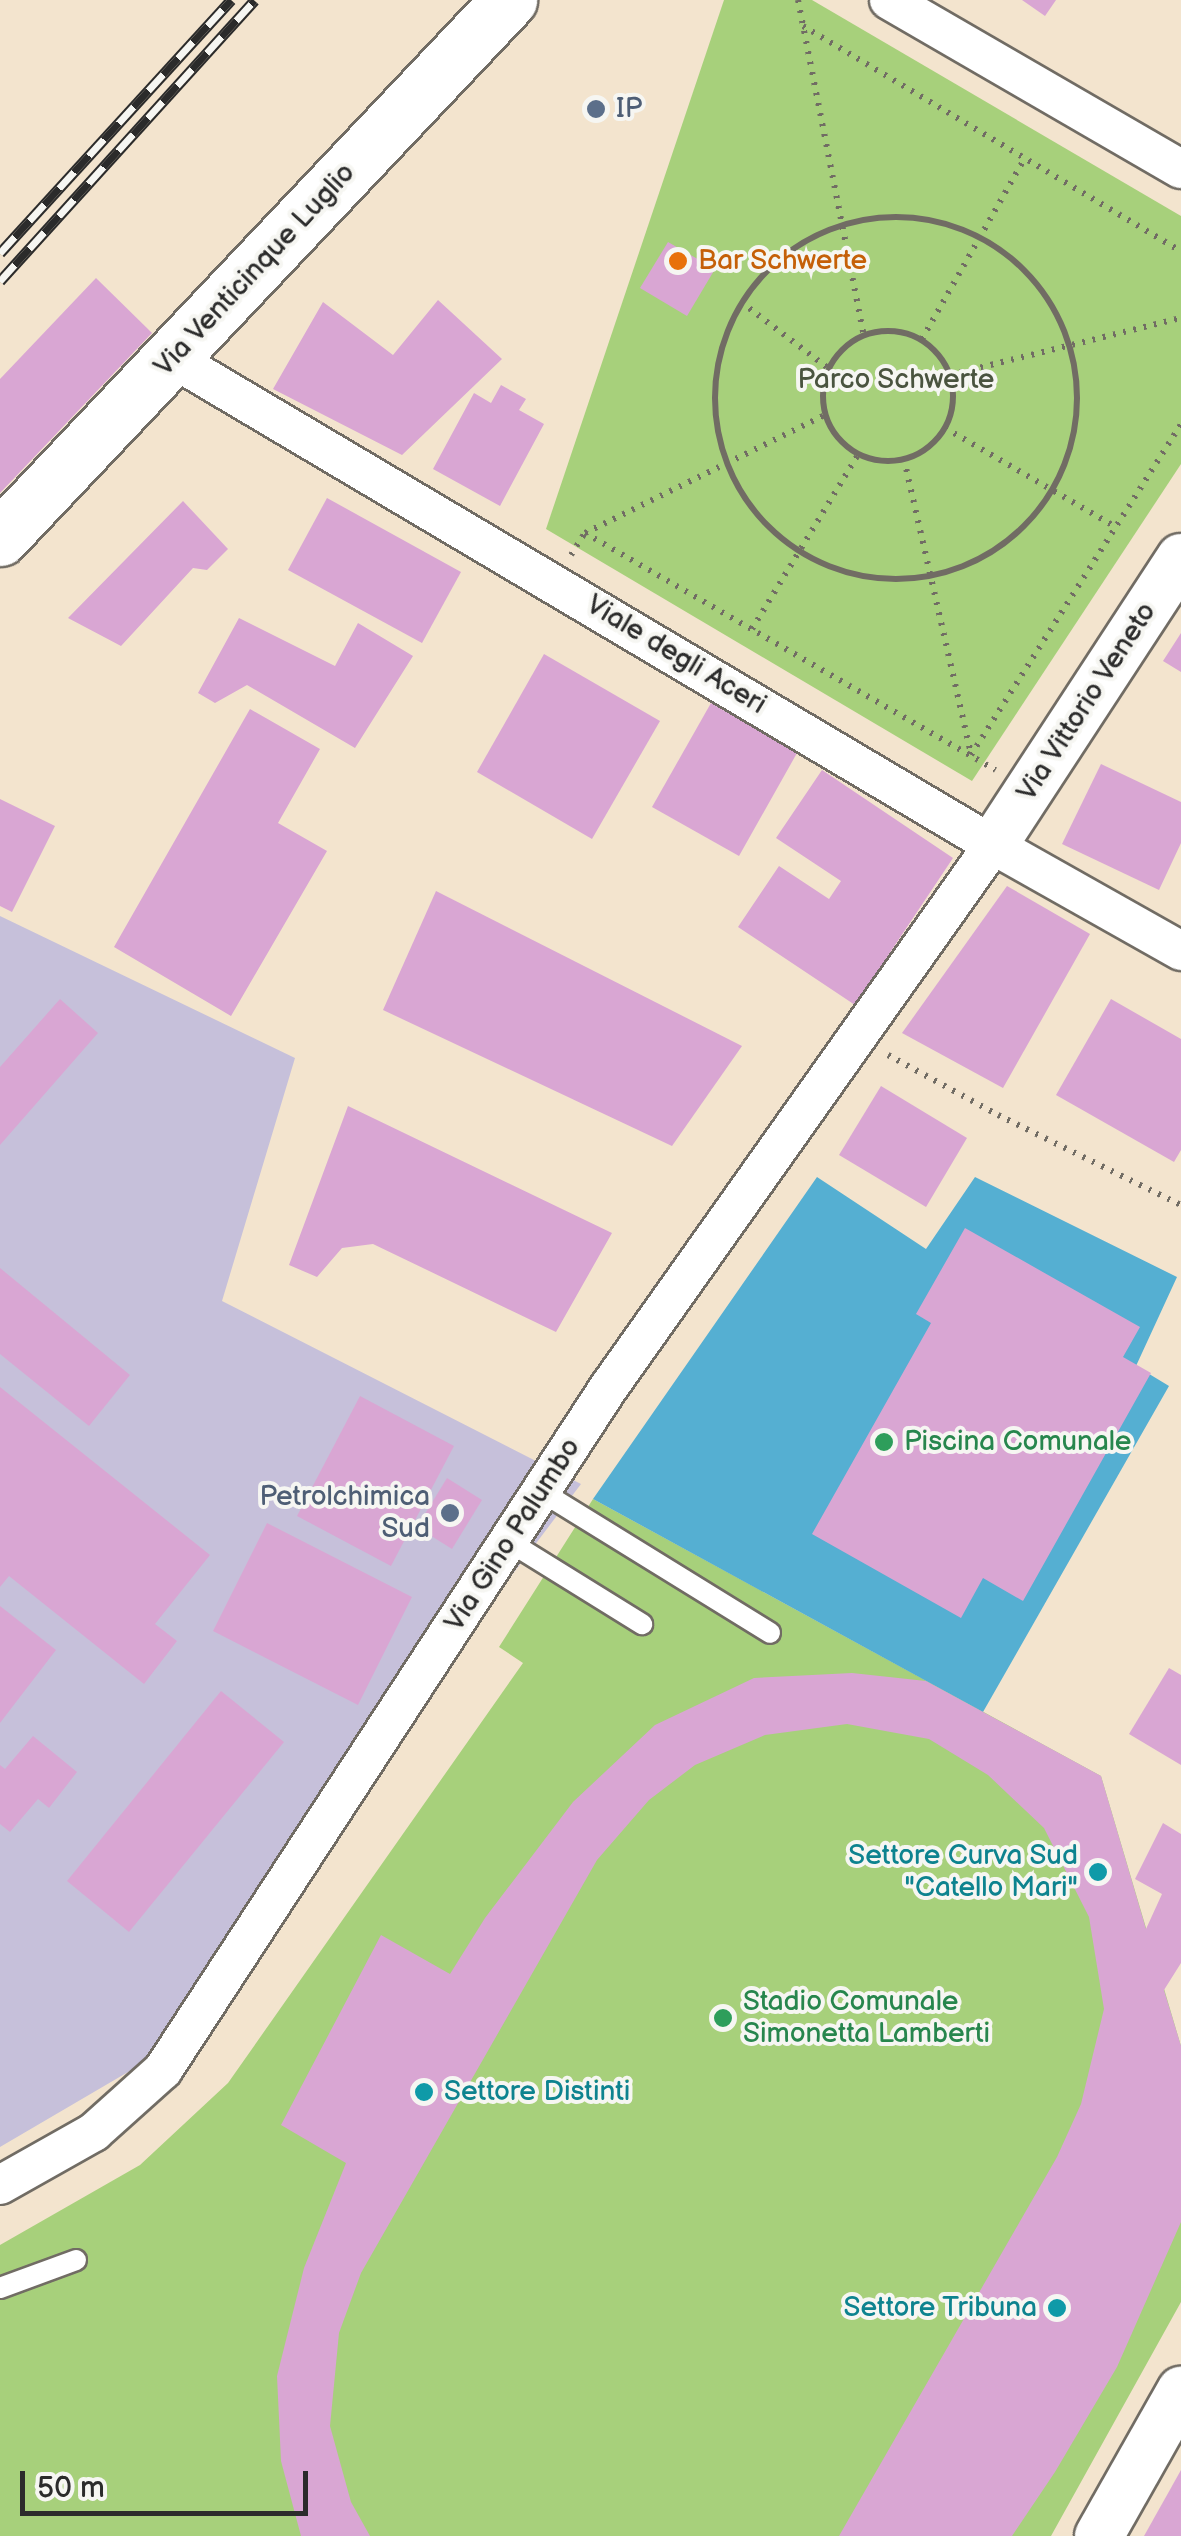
<!DOCTYPE html>
<html>
<head>
<meta charset="utf-8">
<style>
  body { margin:0 }
  #map { position:relative; width:1181px; height:2536px; overflow:hidden; background:#f3e4ce; font-family:"Balsamiq Sans",sans-serif }
  div>[style] { position:absolute }
  .industrial>* { inset:0; background:#c6c0da }
  .green>* { inset:0; background:#a7d07b }
  .water>* { inset:0; background:#55afd2 }
  .building>* { inset:0; background:#d9a6d3 }
  .path>* { height:6px; margin-top:-3px; transform-origin:0; background:repeating-linear-gradient(90deg,#716c64 0 2.5px,transparent 0 10.5px) }
  .path>.ring { margin:-3px; padding:0; box-sizing:content-box; background:none; border:6px solid #716c64; border-radius:50% }
  .roads { filter:drop-shadow(2px 0 #716c64) drop-shadow(-2px 0 #716c64) drop-shadow(0 2px #716c64) drop-shadow(0 -2px #716c64) }
  .service>* { height:20px; margin:-10px; padding:0 10px; transform-origin:10px; border-radius:10px; background:#fff }
  .minor>* { height:38px; margin:-19px; padding:0 19px; transform-origin:19px; border-radius:19px; background:#fff }
  .tertiary>* { height:48px; margin:-24px; padding:0 24px; transform-origin:24px; border-radius:24px; background:#fff }
  .primary>* { height:55px; margin:-27.5px; padding:0 27.5px; transform-origin:27.5px; border-radius:27.5px; background:#fff }
  .rail>* { height:11px; margin-top:-5.5px; transform-origin:0; background:repeating-linear-gradient(90deg,#f6f6f2 0 22px,#2b2b2b 0 44px); box-sizing:border-box; border-block:2px solid #2b2b2b }
  .dots>* { width:28px; height:28px; translate:-50% -50%; box-sizing:border-box; border:5px solid #f6f6f2; border-radius:50% }
  span { translate:-50% -50%; white-space:nowrap; text-align:center; line-height:1.15; -webkit-text-stroke:8px #f6f6f2; paint-order:stroke }
  .service-label { font-size:28px; color:#4e5e75 }
  .left { translate:0 -50%; text-align:left }
  .right { translate:-100% -50%; text-align:right }
  .food-label { font-size:28px; color:#c56008 }
  .street-label { font-size:28px; color:#2b2b2b }
  .park-label { font-size:28px; color:#4a543f }
  .leisure-label { font-size:28px; color:#27864d }
  .culture-label { font-size:28px; color:#0d838f }
  .scale { position:absolute; left:20px; top:2471px; width:288px; height:45px; box-sizing:border-box; border:5px solid #2b2b2b; border-top:0; padding-left:12px; font-size:30px; line-height:35px; white-space:nowrap; color:#2b2b2b; -webkit-text-stroke:8px #f6f6f2; paint-order:stroke }
</style>
</head>
<body>
<div id="map">
  <div class="industrial">
    <i style="clip-path:polygon(0 916px,295px 1058px,222px 1301px,581px 1484px,140px 2065px,0 2147px)"></i>
  </div>
  <div class="green">
    <i style="clip-path:polygon(724px 0,812px 0,1181px 216px,1181px 464px,972px 781px,546px 529px)"></i>
    <i style="clip-path:polygon(593px 1499px,1101px 1776px,1181px 2046px,1181px 2302px,1051px 2536px,0 2536px,0 2245px,140px 2165px,228px 2083px,523px 1663px,499px 1647px)"></i>
  </div>
  <div class="water">
    <i style="clip-path:polygon(817px 1177px,926px 1249px,975px 1177px,1177px 1277px,1136px 1366px,1169px 1386px,983px 1712px,593px 1499px)"></i>
  </div>
  <div class="building">
    <i style="clip-path:polygon(1022px 0,1056px 0,1045px 16px)"></i>
    <i style="clip-path:polygon(668px 242px,715px 269px,687px 316px,640px 288px)"></i>
    <i style="clip-path:polygon(96px 278px,152px 333px,0 493px,0 379px)"></i>
    <i style="clip-path:polygon(438px 300px,502px 359px,402px 455px,273px 389px,323px 302px,393px 355px)"></i>
    <i style="clip-path:polygon(501px 385px,526px 399px,519px 410px,544px 424px,500px 506px,433px 469px,474px 393px,491px 403px)"></i>
    <i style="clip-path:polygon(327px 498px,461px 572px,422px 643px,288px 570px)"></i>
    <i style="clip-path:polygon(183px 501px,228px 549px,207px 570px,193px 568px,121px 646px,68px 618px)"></i>
    <i style="clip-path:polygon(239px 618px,335px 666px,358px 623px,413px 656px,355px 748px,247px 685px,215px 703px,198px 693px)"></i>
    <i style="clip-path:polygon(1181px 633px,1181px 672px,1163px 661px)"></i>
    <i style="clip-path:polygon(544px 654px,660px 721px,592px 839px,477px 772px)"></i>
    <i style="clip-path:polygon(711px 703px,797px 753px,739px 856px,652px 807px)"></i>
    <i style="clip-path:polygon(250px 709px,320px 749px,278px 823px,327px 851px,231px 1016px,114px 947px)"></i>
    <i style="clip-path:polygon(1101px 764px,1181px 802px,1181px 843px,1159px 890px,1062px 844px)"></i>
    <i style="clip-path:polygon(822px 770px,953px 858px,855px 1005px,738px 927px,779px 866px,829px 899px,841px 881px,776px 838px)"></i>
    <i style="clip-path:polygon(0 799px,55px 826px,12px 912px,0 906px)"></i>
    <i style="clip-path:polygon(1007px 886px,1090px 934px,1003px 1088px,902px 1033px)"></i>
    <i style="clip-path:polygon(436px 891px,742px 1046px,672px 1146px,383px 1010px)"></i>
    <i style="clip-path:polygon(60px 999px,98px 1033px,0 1145px,0 1067px)"></i>
    <i style="clip-path:polygon(1111px 999px,1181px 1039px,1181px 1150px,1174px 1162px,1056px 1095px)"></i>
    <i style="clip-path:polygon(881px 1086px,967px 1138px,926px 1207px,839px 1155px)"></i>
    <i style="clip-path:polygon(348px 1106px,612px 1233px,556px 1332px,373px 1244px,342px 1248px,317px 1277px,289px 1265px)"></i>
    <i style="clip-path:polygon(965px 1228px,1140px 1327px,1123px 1357px,1151px 1373px,1023px 1601px,983px 1578px,961px 1618px,812px 1534px,931px 1323px,916px 1314px)"></i>
    <i style="clip-path:polygon(0 1268px,130px 1375px,89px 1426px,0 1354px)"></i>
    <i style="clip-path:polygon(0 1387px,210px 1555px,155px 1624px,177px 1641px,144px 1684px,9px 1576px,0 1587px)"></i>
    <i style="clip-path:polygon(360px 1396px,454px 1446px,391px 1566px,297px 1516px)"></i>
    <i style="clip-path:polygon(447px 1478px,482px 1500px,452px 1549px,417px 1527px)"></i>
    <i style="clip-path:polygon(267px 1523px,412px 1597px,358px 1705px,213px 1631px)"></i>
    <i style="clip-path:polygon(0 1606px,56px 1650px,0 1723px)"></i>
    <i style="clip-path:polygon(1169px 1668px,1181px 1675px,1181px 1765px,1129px 1734px)"></i>
    <i style="clip-path:polygon(852px 1673px,926px 1681px,1101px 1776px,1146px 1929px,1162px 1894px,1135px 1879px,1163px 1823px,1181px 1834px,1181px 1963px,1164px 1990px,1181px 2046px,1181px 2222px,1117px 2367px,1055px 2472px,1012px 2536px,839px 2536px,1057px 2157px,1081px 2104px,1104px 2009px,1089px 1917px,1044px 1828px,988px 1775px,929px 1739px,847px 1724px,765px 1735px,695px 1765px,649px 1800px,597px 1860px,361px 2273px,339px 2333px,330px 2426px,351px 2502px,370px 2536px,301px 2536px,281px 2461px,277px 2376px,304px 2268px,346px 2163px,281px 2125px,381px 1935px,450px 1974px,485px 1918px,573px 1802px,655px 1725px,754px 1678px)"></i>
    <i style="clip-path:polygon(221px 1691px,284px 1742px,129px 1932px,67px 1881px)"></i>
    <i style="clip-path:polygon(33px 1736px,77px 1772px,49px 1808px,38px 1799px,10px 1832px,0 1824px,0 1765px,5px 1769px)"></i>
    <i style="clip-path:polygon(1181px 2470px,1181px 2536px,1144px 2536px)"></i>
  </div>
  <div class="path">
    <i style="left:798px;top:0;width:341px;rotate:78.9deg"></i>
    <i style="left:803px;top:26px;width:440px;rotate:30.8deg"></i>
    <i class="ring" style="left:715px;top:217px;width:356px;height:356px"></i>
    <i style="left:741px;top:302px;width:109px;rotate:37.2deg"></i>
    <i class="ring" style="left:823px;top:331px;width:124px;height:124px"></i>
    <i style="left:922px;top:339px;width:208px;rotate:-60.4deg"></i>
    <i style="left:950px;top:375px;width:238px;rotate:-13.9deg"></i>
    <i style="left:945px;top:428px;width:198px;rotate:30.1deg"></i>
    <i style="left:904px;top:459px;width:303px;rotate:77.2deg"></i>
    <i style="left:585px;top:533px;width:474px;rotate:30deg"></i>
    <i style="left:571px;top:555px;width:26px;rotate:-58deg"></i>
    <i style="left:585px;top:533px;width:267px;rotate:-26.2deg"></i>
    <i style="left:752px;top:629px;width:204px;rotate:-58.7deg"></i>
    <i style="left:971px;top:755px;width:392px;rotate:-57.6deg"></i>
    <i style="left:888px;top:1055px;width:125px;rotate:28.6deg"></i>
    <i style="left:998px;top:1115px;width:204px;rotate:26.2deg"></i>
  </div>
  <div class="roads">
    <div class="service">
      <i style="left:542px;top:1492px;width:268px;rotate:31.7deg"></i>
      <i style="left:508px;top:1541px;width:158px;rotate:31.8deg"></i>
      <i style="left:0;top:2288px;width:81px;rotate:-20.2deg"></i>
    </div>
    <div class="minor">
      <i style="left:889px;top:0;width:337px;rotate:30.1deg"></i>
      <i style="left:172px;top:358px;width:955px;rotate:30.68deg"></i>
      <i style="left:993px;top:845px;width:216px;rotate:29.4deg"></i>
      <i style="left:0;top:2185px;width:108px;rotate:-29.4deg"></i>
      <i style="left:94px;top:2132px;width:93px;rotate:-41.9deg"></i>
      <i style="left:163px;top:2070px;width:816px;rotate:-56.86deg"></i>
      <i style="left:609px;top:1387px;width:664px;rotate:-54.68deg"></i>
    </div>
    <div class="tertiary">
      <i style="left:993px;top:845px;width:343px;rotate:-56.8deg"></i>
      <i style="left:1099px;top:2536px;width:167px;rotate:-60.5deg"></i>
    </div>
    <div class="primary">
      <i style="left:0;top:538px;width:741px;rotate:-46.59deg"></i>
    </div>
  </div>
  <div class="rail">
    <i style="left:0;top:253px;width:343px;rotate:-47.6deg"></i>
    <i style="left:0;top:281px;width:379px;rotate:-47.8deg"></i>
  </div>
  <div class="dots">
    <i style="left:596px;top:109px;background:#5c6f8a"></i>
    <i style="left:678px;top:261px;background:#e8710a"></i>
    <i style="left:884px;top:1442px;background:#2e9e5b"></i>
    <i style="left:450px;top:1513px;background:#5c6f8a"></i>
    <i style="left:1098px;top:1872px;background:#0f9aa8"></i>
    <i style="left:723px;top:2018px;background:#2e9e5b"></i>
    <i style="left:424px;top:2092px;background:#0f9aa8"></i>
    <i style="left:1057px;top:2308px;background:#0f9aa8"></i>
  </div>
  <div class="service-label">
    <span class="left" style="left:616px;top:109px">IP</span>
    <span class="right" style="left:430px;top:1513px">Petrolchimica<br>Sud</span>
  </div>
  <div class="food-label">
    <span class="left" style="left:698px;top:261px">Bar Schwerte</span>
  </div>
  <div class="street-label">
    <span style="left:255px;top:270px;rotate:-47deg">Via Venticinque Luglio</span>
    <span style="left:676px;top:655px;rotate:31deg">Viale degli Aceri</span>
    <span style="left:1087px;top:702px;rotate:-57deg">Via Vittorio Veneto</span>
    <span style="left:513px;top:1535px;rotate:-57deg">Via Gino Palumbo</span>
  </div>
  <div class="park-label">
    <span style="left:896px;top:380px">Parco Schwerte</span>
  </div>
  <div class="leisure-label">
    <span class="left" style="left:904px;top:1442px">Piscina Comunale</span>
    <span class="left" style="left:743px;top:2018px">Stadio Comunale<br>Simonetta Lamberti</span>
  </div>
  <div class="culture-label">
    <span class="right" style="left:1078px;top:1872px">Settore Curva Sud<br>"Catello Mari"</span>
    <span class="left" style="left:444px;top:2092px">Settore Distinti</span>
    <span class="right" style="left:1037px;top:2308px">Settore Tribuna</span>
  </div>
  <div class="scale">50 m</div>
</div>
</body>
</html>
